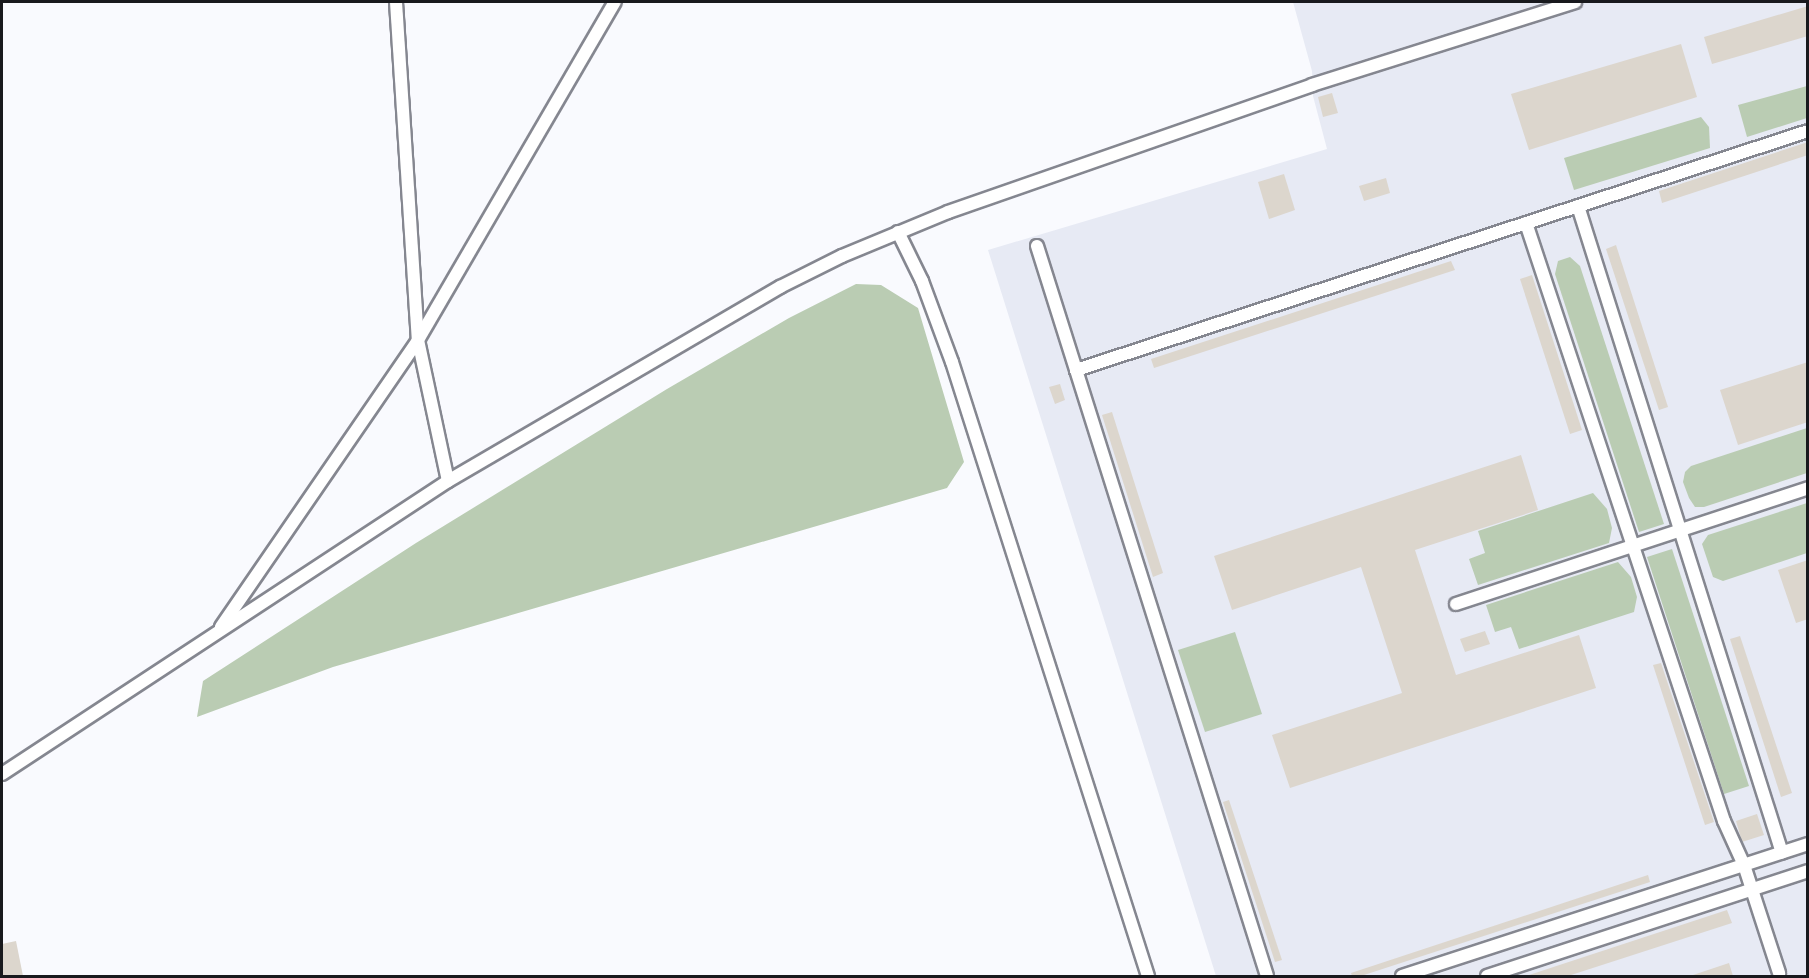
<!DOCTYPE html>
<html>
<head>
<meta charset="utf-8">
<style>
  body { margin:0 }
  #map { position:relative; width:1809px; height:978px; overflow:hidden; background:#f9fafe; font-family:"Noto Sans",sans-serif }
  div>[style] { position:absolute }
  .built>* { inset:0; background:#e7eaf4 }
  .green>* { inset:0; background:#baccb3 }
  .building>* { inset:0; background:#dcd6cd }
  .roads { filter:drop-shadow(2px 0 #858790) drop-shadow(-2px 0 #858790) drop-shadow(0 2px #858790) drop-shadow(0 -2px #858790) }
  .service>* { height:12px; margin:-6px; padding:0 6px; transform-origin:6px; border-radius:6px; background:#fff }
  span { translate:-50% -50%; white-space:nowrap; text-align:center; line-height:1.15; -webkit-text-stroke:4.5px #fff; paint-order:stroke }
  .frame { position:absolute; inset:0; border:3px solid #18191d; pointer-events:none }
</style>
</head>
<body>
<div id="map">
  <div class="built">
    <i style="clip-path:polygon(1293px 2px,1807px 2px,1807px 976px,1216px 976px,988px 250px,1327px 149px,1313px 96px,1312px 71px)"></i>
  </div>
  <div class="green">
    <i style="clip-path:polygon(1807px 86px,1807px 118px,1747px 137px,1738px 105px)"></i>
    <i style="clip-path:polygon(1701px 117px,1709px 127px,1710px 148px,1574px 190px,1564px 158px)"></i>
    <i style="clip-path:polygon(1570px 257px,1580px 266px,1664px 524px,1639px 532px,1555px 274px,1558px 261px)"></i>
    <i style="clip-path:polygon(856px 284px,881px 285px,918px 308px,964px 462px,947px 488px,333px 667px,197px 717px,203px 681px,416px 543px,667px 389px,789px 318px)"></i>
    <i style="clip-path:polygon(1807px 428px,1807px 473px,1704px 507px,1695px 507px,1689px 498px,1683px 482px,1685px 472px,1691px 466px)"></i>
    <i style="clip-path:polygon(1593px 493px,1607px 509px,1612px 528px,1609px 543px,1478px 585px,1469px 559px,1485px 553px,1478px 531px)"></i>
    <i style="clip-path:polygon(1807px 503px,1807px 553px,1723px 581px,1713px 577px,1702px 544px,1708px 535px)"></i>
    <i style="clip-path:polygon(1672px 549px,1749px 786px,1724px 794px,1647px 557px)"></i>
    <i style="clip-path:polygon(1618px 562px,1631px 577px,1637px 597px,1634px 612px,1519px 649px,1511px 627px,1495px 632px,1486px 605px)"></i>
    <i style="clip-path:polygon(1235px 632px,1262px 714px,1205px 732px,1178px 650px)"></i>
  </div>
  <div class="building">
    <i style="clip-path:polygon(1808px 6px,1808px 36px,1712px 64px,1704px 37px)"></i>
    <i style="clip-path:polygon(1681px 44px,1697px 97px,1529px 150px,1511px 94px)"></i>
    <i style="clip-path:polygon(1332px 93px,1338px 113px,1323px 117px,1318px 97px)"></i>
    <i style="clip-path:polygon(1808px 142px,1808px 155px,1662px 203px,1659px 191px)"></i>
    <i style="clip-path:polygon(1284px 174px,1295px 210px,1269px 219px,1258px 182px)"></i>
    <i style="clip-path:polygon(1386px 178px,1390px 193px,1364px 201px,1359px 186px)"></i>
    <i style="clip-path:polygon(1616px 245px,1668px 407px,1659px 410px,1606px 249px)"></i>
    <i style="clip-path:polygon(1451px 261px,1455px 270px,1154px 368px,1151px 359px)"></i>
    <i style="clip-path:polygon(1532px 275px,1582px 430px,1570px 434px,1520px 279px)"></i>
    <i style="clip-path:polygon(1808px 362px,1808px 422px,1738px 445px,1720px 390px)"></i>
    <i style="clip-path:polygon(1060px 384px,1065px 400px,1055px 404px,1049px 387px)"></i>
    <i style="clip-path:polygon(1112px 412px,1163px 573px,1153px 577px,1102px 415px)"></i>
    <i style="clip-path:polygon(1521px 455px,1538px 510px,1415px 550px,1456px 675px,1579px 635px,1596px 688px,1290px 788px,1272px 735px,1402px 693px,1361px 567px,1232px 610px,1214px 556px)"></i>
    <i style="clip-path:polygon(1808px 560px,1808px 619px,1796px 623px,1778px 570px)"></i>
    <i style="clip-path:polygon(1485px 631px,1490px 644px,1465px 652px,1460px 639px)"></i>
    <i style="clip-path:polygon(1740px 636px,1792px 793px,1781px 797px,1730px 639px)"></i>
    <i style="clip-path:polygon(1661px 663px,1714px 822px,1705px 825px,1653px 665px)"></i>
    <i style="clip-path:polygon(1229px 800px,1282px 960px,1275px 962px,1223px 802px)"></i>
    <i style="clip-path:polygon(1757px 814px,1764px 835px,1742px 842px,1736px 821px)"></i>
    <i style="clip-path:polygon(1648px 875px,1650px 882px,1361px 976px,1352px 976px,1351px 973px)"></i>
    <i style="clip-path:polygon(1727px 910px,1732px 923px,1568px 976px,1526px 976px)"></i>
    <i style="clip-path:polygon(16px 941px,23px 976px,2px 976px,2px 944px)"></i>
    <i style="clip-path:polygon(1729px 963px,1733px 976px,1690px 976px)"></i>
  </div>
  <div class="roads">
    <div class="service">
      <i style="left:396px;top:2px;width:339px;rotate:86.3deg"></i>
      <i style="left:418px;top:340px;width:144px;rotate:78deg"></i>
      <i style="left:1578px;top:206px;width:678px;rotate:72.5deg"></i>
      <i style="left:1526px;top:223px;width:630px;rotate:71.68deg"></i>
      <i style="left:1724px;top:821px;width:48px;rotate:65.6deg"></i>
      <i style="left:1744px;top:865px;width:114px;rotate:72deg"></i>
      <i style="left:898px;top:232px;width:55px;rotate:63.9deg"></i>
      <i style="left:922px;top:281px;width:86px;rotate:69.7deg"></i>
      <i style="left:952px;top:362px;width:645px;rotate:72.3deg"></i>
      <i style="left:1037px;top:246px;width:765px;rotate:72.51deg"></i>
      <i style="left:1076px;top:370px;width:770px;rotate:-18.08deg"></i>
      <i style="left:1456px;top:604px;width:371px;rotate:-18.2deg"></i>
      <i style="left:221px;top:627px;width:348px;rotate:-55.5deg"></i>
      <i style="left:418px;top:340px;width:391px;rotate:-59.8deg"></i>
      <i style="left:2px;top:774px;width:534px;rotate:-33.3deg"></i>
      <i style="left:448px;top:481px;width:385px;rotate:-30.3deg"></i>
      <i style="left:780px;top:287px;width:69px;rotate:-26.6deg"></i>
      <i style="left:842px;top:256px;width:115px;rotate:-22.5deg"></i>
      <i style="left:948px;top:212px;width:386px;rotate:-19.2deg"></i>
      <i style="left:1312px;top:85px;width:276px;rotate:-17.5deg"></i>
      <i style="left:1402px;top:976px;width:427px;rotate:-18deg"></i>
      <i style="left:1487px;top:976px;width:338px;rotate:-18.1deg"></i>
    </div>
  </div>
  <div class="frame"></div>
</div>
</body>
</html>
